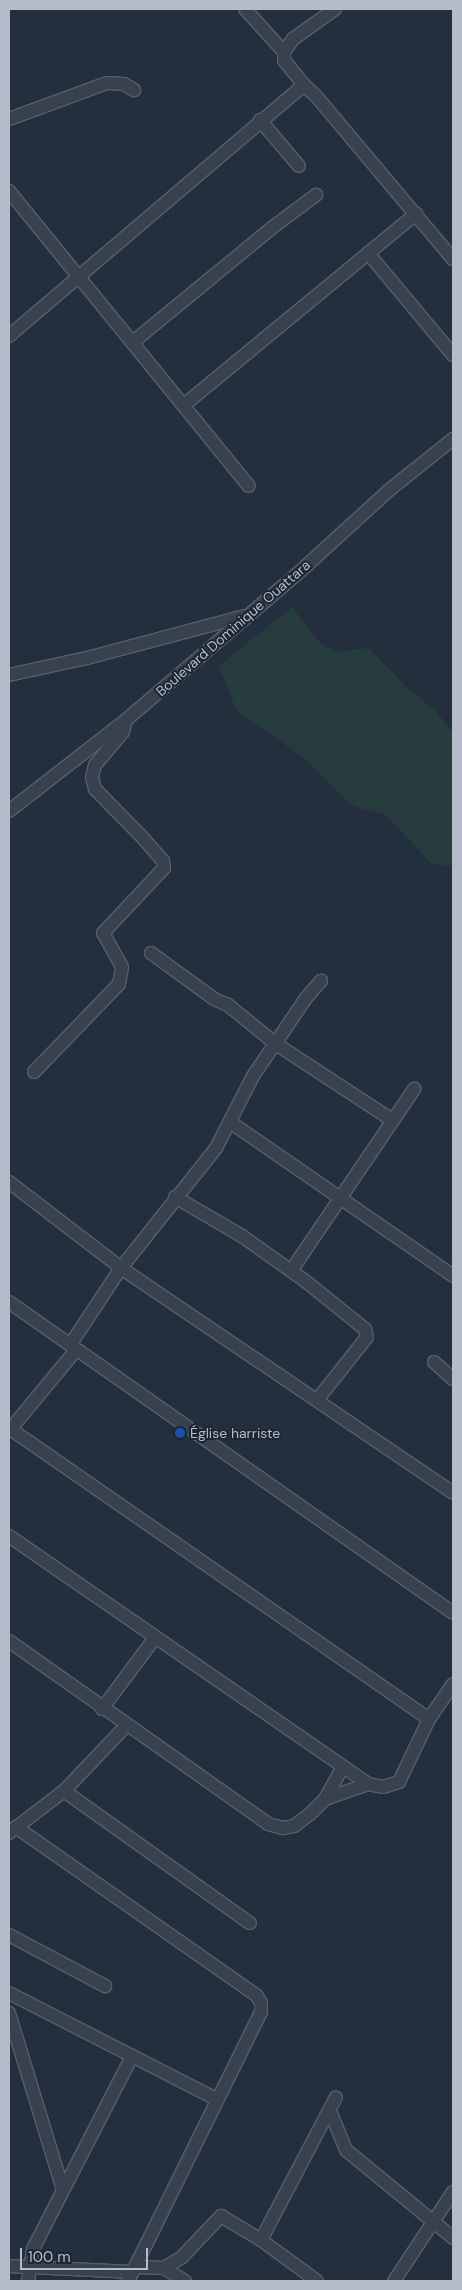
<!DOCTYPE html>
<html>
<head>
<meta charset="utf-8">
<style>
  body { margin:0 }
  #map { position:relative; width:462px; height:2290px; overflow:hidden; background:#242f3e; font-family:"DM Sans",sans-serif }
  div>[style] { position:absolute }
  .green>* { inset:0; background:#263c3f }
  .roads { filter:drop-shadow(1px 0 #565f6c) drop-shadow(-1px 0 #565f6c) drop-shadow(0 1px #565f6c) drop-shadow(0 -1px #565f6c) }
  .minor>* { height:12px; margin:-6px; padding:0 6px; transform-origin:6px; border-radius:6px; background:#38414e }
  .dots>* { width:14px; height:14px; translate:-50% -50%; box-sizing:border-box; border:2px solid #1d2633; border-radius:50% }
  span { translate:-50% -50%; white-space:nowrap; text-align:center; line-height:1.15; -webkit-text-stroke:4px #1d2633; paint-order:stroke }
  .street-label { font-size:14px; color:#b4bcc9 }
  .poi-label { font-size:14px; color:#b4bcc9 }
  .left { translate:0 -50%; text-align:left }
  .frame { position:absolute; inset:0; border:10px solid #b4bcc9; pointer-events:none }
  .scale { position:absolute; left:20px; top:2248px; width:128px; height:22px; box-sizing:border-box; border:2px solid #b4bcc9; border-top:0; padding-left:6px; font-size:15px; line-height:18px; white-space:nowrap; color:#b4bcc9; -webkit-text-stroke:4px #1d2633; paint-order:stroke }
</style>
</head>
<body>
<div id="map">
  <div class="green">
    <i style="clip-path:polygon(292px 607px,320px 643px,335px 652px,369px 648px,409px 690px,434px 709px,453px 733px,453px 862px,448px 867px,431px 863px,386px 815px,353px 806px,304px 758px,236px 710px,219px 666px)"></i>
  </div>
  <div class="roads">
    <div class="minor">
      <i style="left:245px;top:9px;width:58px;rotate:47.8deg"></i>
      <i style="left:304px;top:85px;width:32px;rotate:-129deg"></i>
      <i style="left:284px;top:60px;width:8px;rotate:-90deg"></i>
      <i style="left:284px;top:52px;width:16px;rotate:-55deg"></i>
      <i style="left:293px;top:39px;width:52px;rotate:-35.5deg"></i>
      <i style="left:9px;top:119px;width:104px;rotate:-20.2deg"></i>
      <i style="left:107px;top:83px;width:17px;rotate:3deg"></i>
      <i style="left:124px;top:84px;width:12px;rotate:31deg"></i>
      <i style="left:260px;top:120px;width:60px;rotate:49.7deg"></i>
      <i style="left:9px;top:191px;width:380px;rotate:50.9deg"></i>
      <i style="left:368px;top:253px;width:133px;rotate:50.2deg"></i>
      <i style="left:9px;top:336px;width:387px;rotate:-40.4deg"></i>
      <i style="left:304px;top:85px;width:16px;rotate:43deg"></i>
      <i style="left:316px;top:96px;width:213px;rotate:50deg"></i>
      <i style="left:133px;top:342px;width:181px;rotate:-39.4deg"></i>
      <i style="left:273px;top:227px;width:54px;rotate:-36.7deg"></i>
      <i style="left:184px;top:405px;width:301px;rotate:-39.5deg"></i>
      <i style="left:9px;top:675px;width:80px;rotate:-12.3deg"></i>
      <i style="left:87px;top:658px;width:163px;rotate:-14.9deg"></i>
      <i style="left:9px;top:811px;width:148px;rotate:-37.9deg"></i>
      <i style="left:126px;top:720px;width:237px;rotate:-40.5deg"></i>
      <i style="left:306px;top:566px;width:111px;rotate:-42.4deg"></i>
      <i style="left:388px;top:491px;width:83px;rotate:-38.7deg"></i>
      <i style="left:151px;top:953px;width:78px;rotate:36.1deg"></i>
      <i style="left:214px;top:999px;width:15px;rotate:23deg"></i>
      <i style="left:228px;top:1005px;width:62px;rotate:39.1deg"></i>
      <i style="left:276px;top:1044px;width:139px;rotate:33.2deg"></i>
      <i style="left:34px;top:1072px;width:122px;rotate:-46deg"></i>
      <i style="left:119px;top:984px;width:17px;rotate:-80deg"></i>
      <i style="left:122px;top:967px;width:39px;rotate:-119deg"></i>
      <i style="left:103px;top:933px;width:89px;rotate:-46.8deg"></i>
      <i style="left:164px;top:868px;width:7px;rotate:-98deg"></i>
      <i style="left:163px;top:861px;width:32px;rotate:-131deg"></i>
      <i style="left:142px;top:837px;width:67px;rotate:-134.4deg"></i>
      <i style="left:95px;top:789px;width:12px;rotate:-104deg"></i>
      <i style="left:92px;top:777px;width:12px;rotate:-76deg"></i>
      <i style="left:95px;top:765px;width:43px;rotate:-49.7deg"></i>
      <i style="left:123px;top:732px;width:8px;rotate:-76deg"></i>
      <i style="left:230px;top:1122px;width:271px;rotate:34.6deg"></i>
      <i style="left:9px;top:1182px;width:141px;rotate:37.5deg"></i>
      <i style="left:121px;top:1268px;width:401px;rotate:34.1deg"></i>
      <i style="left:175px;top:1197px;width:78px;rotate:30.2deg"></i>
      <i style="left:242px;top:1236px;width:76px;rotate:35.4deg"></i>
      <i style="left:304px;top:1280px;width:78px;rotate:38.8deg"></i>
      <i style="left:365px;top:1329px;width:8px;rotate:76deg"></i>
      <i style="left:367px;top:1337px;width:80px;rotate:128.4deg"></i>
      <i style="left:291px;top:1271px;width:220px;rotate:-55.9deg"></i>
      <i style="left:9px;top:1302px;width:542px;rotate:35.01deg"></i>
      <i style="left:70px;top:1345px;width:92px;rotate:-56.5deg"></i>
      <i style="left:121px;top:1268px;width:153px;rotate:-51.6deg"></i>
      <i style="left:216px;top:1148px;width:81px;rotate:-62.8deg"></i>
      <i style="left:253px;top:1076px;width:94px;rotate:-55.8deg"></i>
      <i style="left:306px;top:998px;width:23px;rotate:-49deg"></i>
      <i style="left:434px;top:1362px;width:25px;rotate:42deg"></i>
      <i style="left:9px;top:1428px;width:511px;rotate:34.72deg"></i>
      <i style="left:9px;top:1431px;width:105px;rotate:-50.4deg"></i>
      <i style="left:9px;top:1536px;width:436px;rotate:34.6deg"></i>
      <i style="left:368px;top:1784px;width:15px;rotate:11deg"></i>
      <i style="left:383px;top:1787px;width:17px;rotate:-17deg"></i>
      <i style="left:399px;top:1782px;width:70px;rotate:-64.5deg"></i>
      <i style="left:429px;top:1719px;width:42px;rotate:-55.6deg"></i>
      <i style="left:9px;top:1641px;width:317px;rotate:35.2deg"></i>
      <i style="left:268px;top:1824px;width:16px;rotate:15deg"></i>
      <i style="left:283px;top:1828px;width:11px;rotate:-10deg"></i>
      <i style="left:294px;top:1826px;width:20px;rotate:-37deg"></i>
      <i style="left:310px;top:1814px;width:21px;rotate:-45deg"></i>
      <i style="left:325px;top:1799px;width:37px;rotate:-61deg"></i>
      <i style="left:102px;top:1709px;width:87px;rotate:-53.4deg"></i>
      <i style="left:64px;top:1791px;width:228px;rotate:35.4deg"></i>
      <i style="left:325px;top:1799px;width:46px;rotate:-19.2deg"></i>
      <i style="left:16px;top:1827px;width:294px;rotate:35deg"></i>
      <i style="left:257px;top:1996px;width:8px;rotate:60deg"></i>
      <i style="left:261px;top:2003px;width:9px;rotate:90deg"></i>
      <i style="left:261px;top:2012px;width:300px;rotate:116.3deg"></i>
      <i style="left:9px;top:1833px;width:69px;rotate:-37.4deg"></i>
      <i style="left:64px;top:1791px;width:90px;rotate:-46.4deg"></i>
      <i style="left:9px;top:1935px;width:109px;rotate:28deg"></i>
      <i style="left:9px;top:1993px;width:233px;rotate:27.1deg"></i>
      <i style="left:9px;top:2013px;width:185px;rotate:73deg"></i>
      <i style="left:330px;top:2111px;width:42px;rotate:67.7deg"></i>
      <i style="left:346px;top:2150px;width:139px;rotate:39.4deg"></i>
      <i style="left:261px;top:2240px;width:161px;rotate:-62.3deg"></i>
      <i style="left:9px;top:2266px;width:124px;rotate:2.8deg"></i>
      <i style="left:135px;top:2267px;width:29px;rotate:2deg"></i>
      <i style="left:164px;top:2268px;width:25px;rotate:32deg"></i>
      <i style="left:164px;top:2268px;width:21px;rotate:-31deg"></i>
      <i style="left:182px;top:2257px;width:57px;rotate:-46.4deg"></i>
      <i style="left:221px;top:2216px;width:47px;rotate:31deg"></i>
      <i style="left:261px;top:2240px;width:69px;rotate:36.2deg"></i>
      <i style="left:28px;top:2281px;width:32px;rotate:-81deg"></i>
      <i style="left:33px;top:2249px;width:215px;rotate:-62.8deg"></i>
      <i style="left:394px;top:2281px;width:107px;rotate:-56.5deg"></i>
    </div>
  </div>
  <div class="dots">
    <i style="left:180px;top:1433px;background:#1a4fb4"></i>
  </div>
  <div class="street-label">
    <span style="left:233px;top:628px;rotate:-41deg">Boulevard Dominique Ouattara</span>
  </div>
  <div class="poi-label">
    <span class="left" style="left:190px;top:1433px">Église harriste</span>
  </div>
  <div class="frame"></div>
  <div class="scale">100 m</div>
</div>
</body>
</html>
